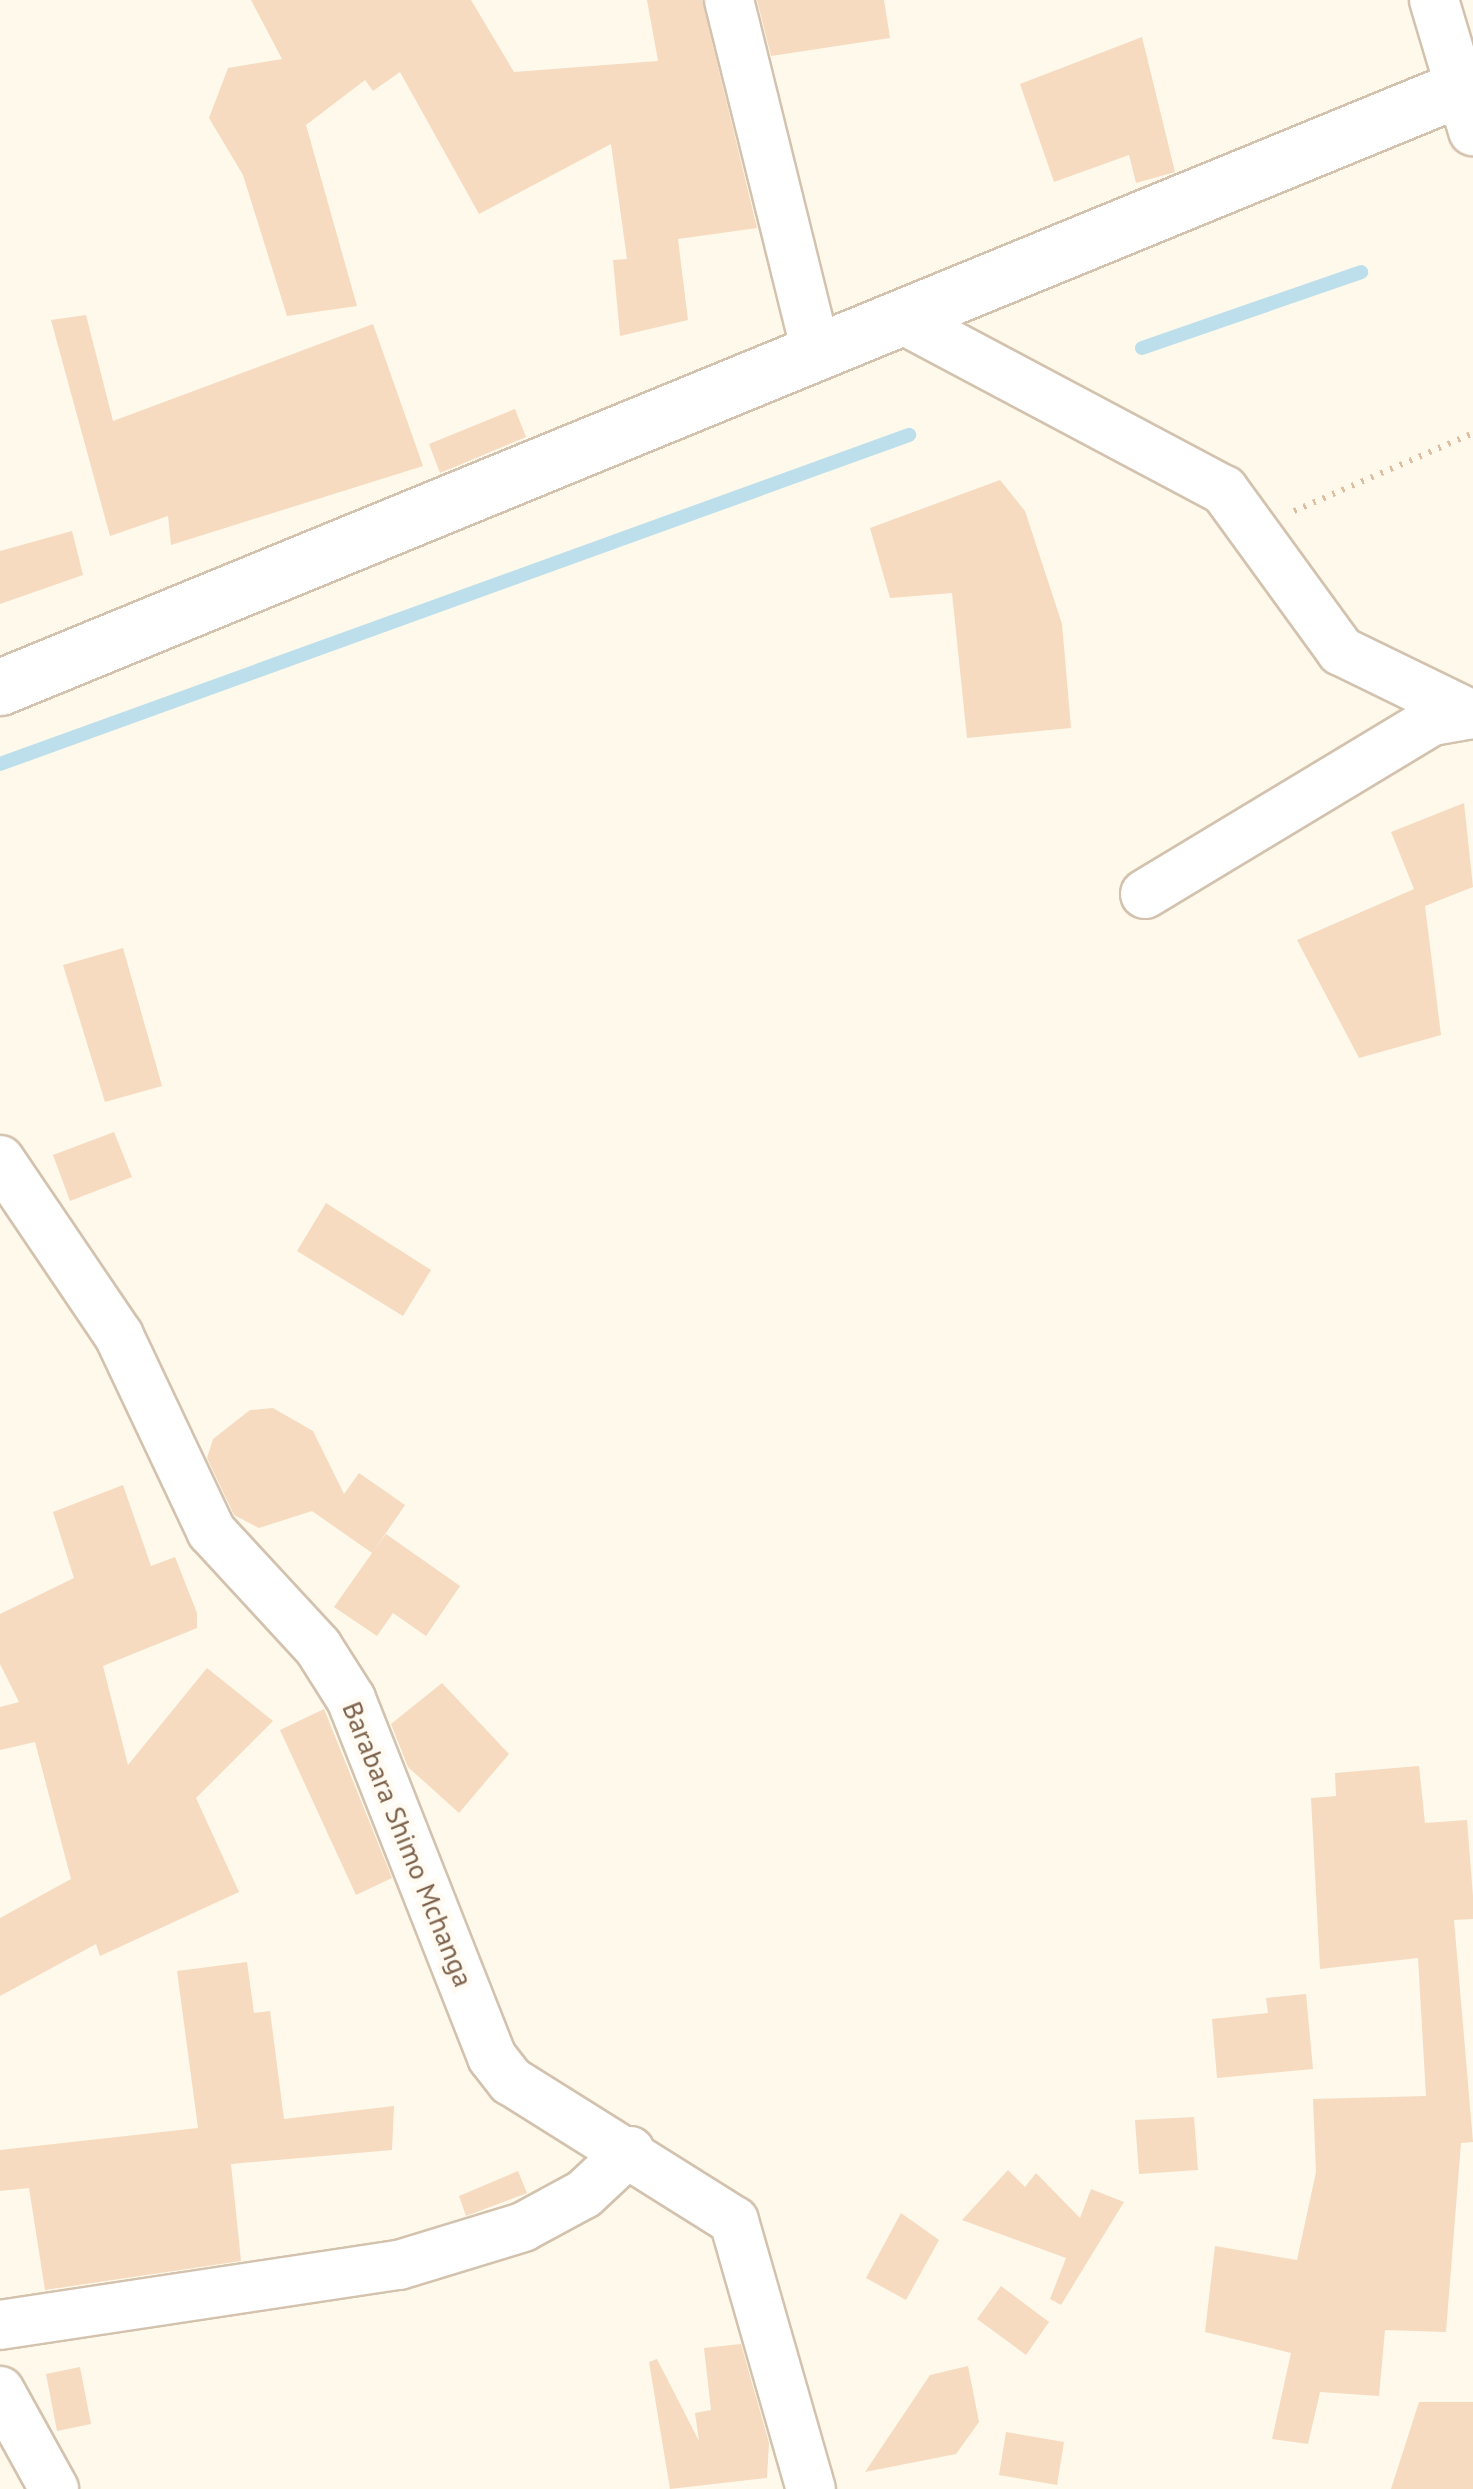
<!DOCTYPE html>
<html>
<head>
<meta charset="utf-8">
<style>
  body { margin:0 }
  #map { position:relative; width:1473px; height:2489px; overflow:hidden; background:#fef9eb; font-family:"PT Sans",sans-serif }
  div>[style] { position:absolute }
  .stream>* { height:14px; margin:-7px; padding:0 7px; transform-origin:7px; border-radius:7px; background:#bcdfeb }
  .building>* { inset:0; background:#f6dbc0 }
  .path>* { height:6px; margin-top:-3px; transform-origin:0; background:repeating-linear-gradient(90deg,#ddbea1 0 2.5px,transparent 0 10.5px) }
  .roads { filter:drop-shadow(2px 0 #d3c2ae) drop-shadow(-2px 0 #d3c2ae) drop-shadow(0 2px #d3c2ae) drop-shadow(0 -2px #d3c2ae) }
  .minor>* { height:48px; margin:-24px; padding:0 24px; transform-origin:24px; border-radius:24px; background:#fff }
  .tertiary>* { height:55px; margin:-27.5px; padding:0 27.5px; transform-origin:27.5px; border-radius:27.5px; background:#fff }
  span { translate:-50% -50%; white-space:nowrap; text-align:center; line-height:1.15; -webkit-text-stroke:10px #fffbf3; paint-order:stroke }
  .street-label { font-size:28px; color:#7d614a }
</style>
</head>
<body>
<div id="map">
  <div class="stream">
    <i style="left:1142px;top:348px;width:232px;rotate:-19.1deg"></i>
    <i style="left:0;top:764px;width:967px;rotate:-19.9deg"></i>
  </div>
  <div class="building">
    <i style="clip-path:polygon(251px 0,471px 0,514px 72px,658px 61px,647px 0,702px 0,757px 228px,678px 239px,688px 320px,620px 336px,613px 260px,627px 259px,611px 144px,479px 214px,400px 72px,373px 91px,365px 80px,306px 125px,357px 306px,287px 316px,243px 175px,209px 118px,228px 68px,282px 59px)"></i>
    <i style="clip-path:polygon(757px 0,884px 0,890px 38px,771px 56px)"></i>
    <i style="clip-path:polygon(1142px 37px,1175px 172px,1136px 183px,1129px 155px,1054px 182px,1020px 84px)"></i>
    <i style="clip-path:polygon(86px 315px,113px 421px,373px 324px,423px 466px,171px 545px,168px 516px,110px 536px,51px 320px)"></i>
    <i style="clip-path:polygon(515px 409px,526px 437px,440px 473px,429px 444px)"></i>
    <i style="clip-path:polygon(1000px 480px,1025px 511px,1062px 624px,1071px 728px,967px 738px,952px 593px,890px 598px,870px 528px)"></i>
    <i style="clip-path:polygon(72px 531px,83px 575px,0 604px,0 551px)"></i>
    <i style="clip-path:polygon(1464px 803px,1473px 887px,1425px 906px,1441px 1035px,1359px 1058px,1297px 940px,1414px 889px,1391px 832px)"></i>
    <i style="clip-path:polygon(123px 948px,162px 1086px,105px 1102px,63px 965px)"></i>
    <i style="clip-path:polygon(114px 1132px,132px 1177px,70px 1201px,53px 1155px)"></i>
    <i style="clip-path:polygon(326px 1203px,431px 1270px,403px 1316px,297px 1251px)"></i>
    <i style="clip-path:polygon(273px 1408px,313px 1431px,344px 1494px,359px 1473px,405px 1505px,373px 1552px,386px 1534px,460px 1586px,426px 1636px,393px 1613px,377px 1636px,334px 1607px,372px 1553px,312px 1511px,259px 1528px,234px 1515px,207px 1458px,213px 1439px,250px 1410px)"></i>
    <i style="clip-path:polygon(123px 1485px,151px 1566px,175px 1557px,197px 1613px,197px 1628px,103px 1666px,128px 1765px,207px 1668px,273px 1721px,196px 1798px,239px 1892px,100px 1956px,96px 1944px,0 1996px,0 1918px,71px 1879px,35px 1742px,0 1750px,0 1707px,19px 1702px,0 1664px,0 1614px,74px 1578px,53px 1512px)"></i>
    <i style="clip-path:polygon(442px 1683px,509px 1754px,459px 1813px,408px 1767px,391px 1724px)"></i>
    <i style="clip-path:polygon(324px 1709px,392px 1878px,356px 1895px,280px 1730px)"></i>
    <i style="clip-path:polygon(1419px 1766px,1425px 1823px,1467px 1820px,1473px 1896px,1473px 1919px,1454px 1920px,1473px 2142px,1461px 2143px,1446px 2332px,1385px 2330px,1379px 2396px,1320px 2392px,1308px 2444px,1272px 2439px,1291px 2353px,1205px 2332px,1215px 2246px,1297px 2260px,1316px 2172px,1313px 2099px,1426px 2096px,1418px 1958px,1320px 1969px,1311px 1798px,1336px 1796px,1335px 1773px)"></i>
    <i style="clip-path:polygon(247px 1962px,254px 2013px,270px 2011px,284px 2119px,394px 2106px,392px 2150px,231px 2164px,241px 2261px,45px 2290px,29px 2188px,0 2191px,0 2150px,198px 2128px,177px 1971px)"></i>
    <i style="clip-path:polygon(1306px 1994px,1313px 2069px,1217px 2078px,1212px 2019px,1268px 2013px,1266px 1998px)"></i>
    <i style="clip-path:polygon(1194px 2117px,1198px 2170px,1139px 2174px,1135px 2120px)"></i>
    <i style="clip-path:polygon(1008px 2170px,1025px 2187px,1036px 2173px,1080px 2218px,1091px 2189px,1124px 2202px,1061px 2305px,1050px 2299px,1066px 2258px,962px 2220px)"></i>
    <i style="clip-path:polygon(518px 2171px,527px 2193px,466px 2216px,459px 2196px)"></i>
    <i style="clip-path:polygon(901px 2213px,939px 2240px,906px 2300px,866px 2278px)"></i>
    <i style="clip-path:polygon(1001px 2286px,1049px 2322px,1026px 2355px,977px 2319px)"></i>
    <i style="clip-path:polygon(741px 2344px,769px 2443px,767px 2478px,670px 2489px,649px 2362px,657px 2359px,699px 2441px,695px 2413px,711px 2410px,704px 2348px)"></i>
    <i style="clip-path:polygon(968px 2366px,979px 2422px,956px 2454px,865px 2472px,930px 2375px)"></i>
    <i style="clip-path:polygon(80px 2367px,91px 2424px,57px 2431px,46px 2374px)"></i>
    <i style="clip-path:polygon(1419px 2402px,1473px 2402px,1473px 2489px,1391px 2489px)"></i>
    <i style="clip-path:polygon(1006px 2432px,1064px 2442px,1057px 2485px,999px 2475px)"></i>
  </div>
  <div class="path">
    <i style="left:1294px;top:511px;width:195px;rotate:-23.5deg"></i>
  </div>
  <div class="roads">
    <div class="minor">
      <i style="left:729px;top:0;width:367px;rotate:76.1deg"></i>
      <i style="left:1434px;top:0;width:137px;rotate:73.4deg"></i>
      <i style="left:898px;top:317px;width:369px;rotate:28deg"></i>
      <i style="left:1224px;top:490px;width:199px;rotate:54deg"></i>
      <i style="left:1341px;top:651px;width:144px;rotate:26deg"></i>
      <i style="left:1145px;top:894px;width:335px;rotate:-31.1deg"></i>
      <i style="left:1432px;top:721px;width:42px;rotate:-9.7deg"></i>
      <i style="left:0;top:1160px;width:212px;rotate:55.9deg"></i>
      <i style="left:119px;top:1336px;width:216px;rotate:64.7deg"></i>
      <i style="left:211px;top:1531px;width:158px;rotate:47.3deg"></i>
      <i style="left:318px;top:1647px;width:62px;rotate:57.6deg"></i>
      <i style="left:351px;top:1699px;width:385px;rotate:68.5deg"></i>
      <i style="left:492px;top:2057px;width:31px;rotate:52deg"></i>
      <i style="left:511px;top:2081px;width:263px;rotate:32.1deg"></i>
      <i style="left:734px;top:2221px;width:279px;rotate:74deg"></i>
      <i style="left:0;top:2325px;width:403px;rotate:-8.6deg"></i>
      <i style="left:399px;top:2265px;width:130px;rotate:-17deg"></i>
      <i style="left:523px;top:2227px;width:69px;rotate:-28.4deg"></i>
      <i style="left:584px;top:2194px;width:63px;rotate:-43.1deg"></i>
      <i style="left:0;top:2391px;width:112px;rotate:61.1deg"></i>
    </div>
    <div class="tertiary">
      <i style="left:0;top:687px;width:1592px;rotate:-22.3deg"></i>
    </div>
  </div>
  <div class="street-label">
    <span style="left:408px;top:1844px;rotate:68deg">Barabara Shimo Mchanga</span>
  </div>
</div>
</body>
</html>
